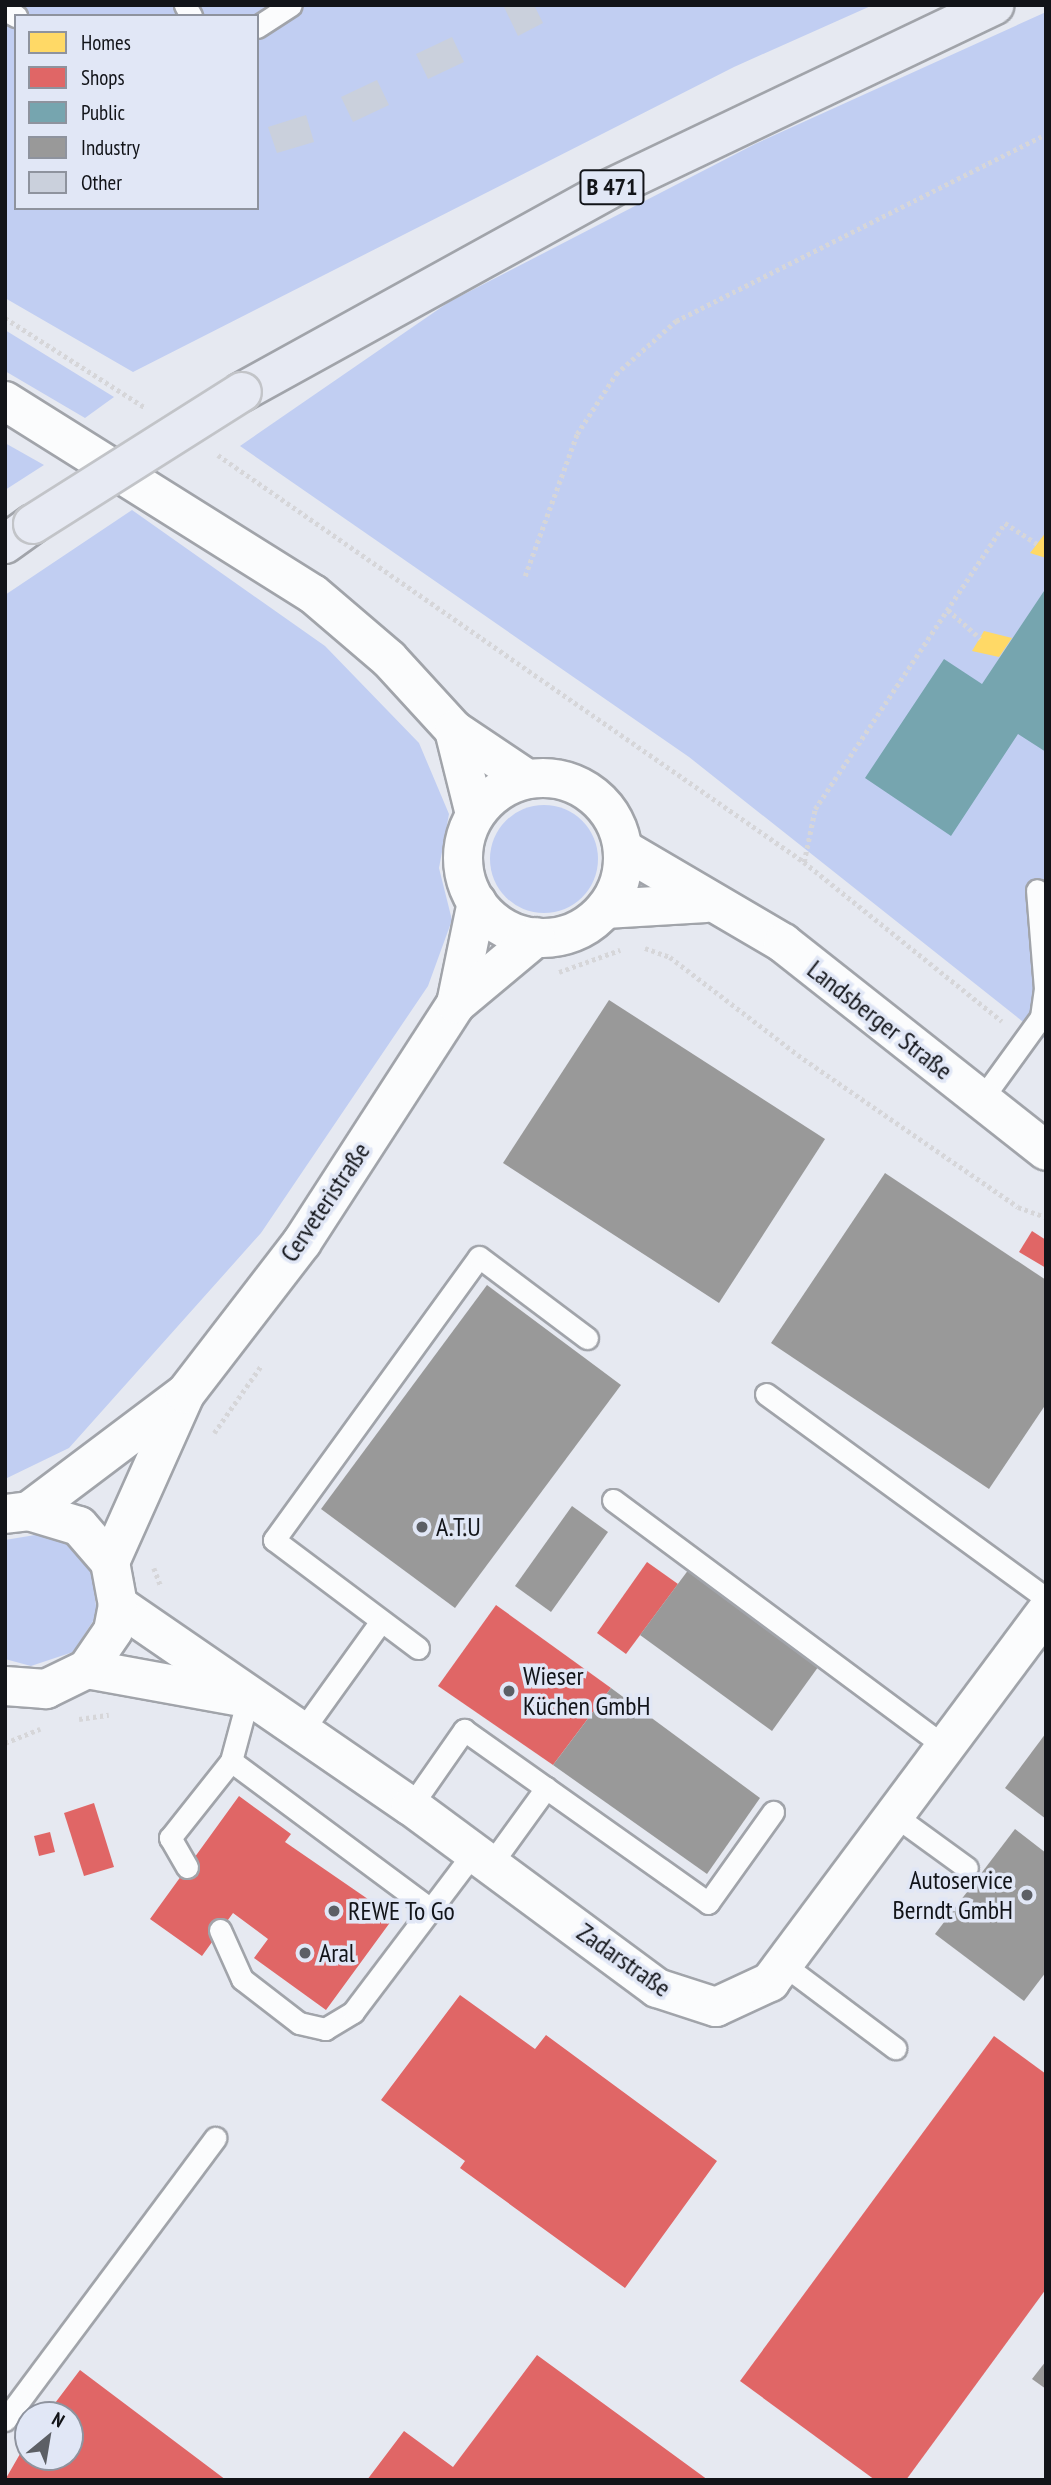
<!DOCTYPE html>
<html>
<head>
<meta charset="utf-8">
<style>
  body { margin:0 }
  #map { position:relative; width:1051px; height:2485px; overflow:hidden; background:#e6e9f1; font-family:"PT Sans Narrow",sans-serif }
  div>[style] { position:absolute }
  .green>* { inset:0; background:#c1cef2 }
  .round { border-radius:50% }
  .homes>* { inset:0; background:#ffd966 }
  .shops>* { inset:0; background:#e06666 }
  .public>* { inset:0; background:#76a5af }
  .industry>* { inset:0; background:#999 }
  .building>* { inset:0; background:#cad0dc }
  .path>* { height:4.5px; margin-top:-2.25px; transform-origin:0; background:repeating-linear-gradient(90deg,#d6d6d9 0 3.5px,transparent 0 7px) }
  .roads { filter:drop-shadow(2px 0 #a1a4aa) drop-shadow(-2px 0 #a1a4aa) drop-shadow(0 2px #a1a4aa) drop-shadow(0 -2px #a1a4aa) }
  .service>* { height:21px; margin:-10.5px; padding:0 10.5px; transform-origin:10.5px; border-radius:10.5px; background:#fbfcfd }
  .minor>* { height:38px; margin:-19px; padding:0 19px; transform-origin:19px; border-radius:19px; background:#fbfcfd }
  .tertiary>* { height:38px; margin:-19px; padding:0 19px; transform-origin:19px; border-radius:19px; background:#fbfcfd }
  .tertiary>.ring { margin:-19px; padding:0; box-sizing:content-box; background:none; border:38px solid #fbfcfd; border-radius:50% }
  .trunk>* { height:38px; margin:-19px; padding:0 19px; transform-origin:19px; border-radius:19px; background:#e7eaf3 }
  .bridges { filter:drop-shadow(2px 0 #c2c4c8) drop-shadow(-2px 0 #c2c4c8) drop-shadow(0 2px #c2c4c8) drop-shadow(0 -2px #c2c4c8) }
  .trunk-bridge>* { height:38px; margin:-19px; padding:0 19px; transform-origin:19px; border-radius:19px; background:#e7eaf3 }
  .dots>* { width:19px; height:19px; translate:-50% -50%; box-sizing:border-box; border:4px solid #e1e7f6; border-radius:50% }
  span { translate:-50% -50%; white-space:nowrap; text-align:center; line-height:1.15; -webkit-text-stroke:7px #e1e7f6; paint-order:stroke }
  .shield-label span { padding:2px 5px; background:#e1e7f6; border:2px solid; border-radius:5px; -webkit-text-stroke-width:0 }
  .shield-label { font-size:24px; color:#121419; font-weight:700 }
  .street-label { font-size:26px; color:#121419 }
  .poi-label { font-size:26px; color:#121419 }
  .left { translate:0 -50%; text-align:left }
  .right { translate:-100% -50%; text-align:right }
  .frame { position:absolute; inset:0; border:7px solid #121419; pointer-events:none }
  .legend { position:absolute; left:14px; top:14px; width:245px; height:196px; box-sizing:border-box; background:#e1e7f6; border:2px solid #8e939e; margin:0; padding:9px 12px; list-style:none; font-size:21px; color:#121419 }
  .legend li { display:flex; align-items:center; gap:14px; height:35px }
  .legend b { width:35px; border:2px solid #8e939e }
  .north { position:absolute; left:14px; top:2401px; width:70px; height:70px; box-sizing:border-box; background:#e1e7f6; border:2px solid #8e939e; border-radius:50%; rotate:30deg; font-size:19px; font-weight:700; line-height:28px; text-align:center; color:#121419 }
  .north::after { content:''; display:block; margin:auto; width:24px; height:32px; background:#5c5f65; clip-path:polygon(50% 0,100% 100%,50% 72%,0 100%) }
</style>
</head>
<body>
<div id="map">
  <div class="green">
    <i style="clip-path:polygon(evenodd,5px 5px,873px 5px,734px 67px,133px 372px,5px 298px,5px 5px,16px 16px,257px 16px,257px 208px,16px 208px,16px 16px)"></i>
    <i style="clip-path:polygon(1046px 12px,1046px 1040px,689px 757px,240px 446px,449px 302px,755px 144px)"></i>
    <i style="clip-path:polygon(5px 330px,114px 397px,85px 418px,5px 371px)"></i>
    <i style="clip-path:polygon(5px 443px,44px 465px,5px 490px)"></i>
    <i style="clip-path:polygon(132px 510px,325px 646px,419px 743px,449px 814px,439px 868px,452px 920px,428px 986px,261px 1233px,69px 1448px,5px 1479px,5px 595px)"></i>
    <i class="round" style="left:490px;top:805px;width:108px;height:108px"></i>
    <i style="clip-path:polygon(41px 1534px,62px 1540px,92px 1571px,97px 1615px,73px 1652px,31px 1666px,5px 1659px,5px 1540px)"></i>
  </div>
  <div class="homes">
    <i style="clip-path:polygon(1046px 532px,1046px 558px,1030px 553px,1037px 544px)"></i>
    <i style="clip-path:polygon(984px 631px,1012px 638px,999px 657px,972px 651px)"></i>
  </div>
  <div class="shops">
    <i style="clip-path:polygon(1032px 1231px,1046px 1240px,1046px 1268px,1019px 1252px)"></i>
    <i style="clip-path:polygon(647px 1562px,678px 1584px,626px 1654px,597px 1633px)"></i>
    <i style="clip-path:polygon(496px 1605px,611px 1688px,553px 1765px,438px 1686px)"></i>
    <i style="clip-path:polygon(239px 1796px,291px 1834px,285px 1842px,394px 1917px,326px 2010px,254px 1958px,268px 1939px,233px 1913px,202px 1956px,150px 1919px)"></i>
    <i style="clip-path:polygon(94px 1803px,114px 1867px,84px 1876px,64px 1813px)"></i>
    <i style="clip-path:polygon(50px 1832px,55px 1852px,39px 1856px,34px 1836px)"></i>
    <i style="clip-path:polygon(460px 1995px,535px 2049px,546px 2035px,717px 2161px,625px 2288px,460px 2168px,465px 2161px,381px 2100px)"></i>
    <i style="clip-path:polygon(994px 2036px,1046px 2074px,1046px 2289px,906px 2480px,875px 2480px,740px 2381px)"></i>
    <i style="clip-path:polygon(537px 2355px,708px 2480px,367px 2480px,404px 2431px,453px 2467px)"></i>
    <i style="clip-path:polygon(80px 2370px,226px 2480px,5px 2480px,28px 2440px,28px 2457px,70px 2457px,70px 2415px,46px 2415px)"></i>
  </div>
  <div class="public">
    <i style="clip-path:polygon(1046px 588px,1046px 752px,1018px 734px,951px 836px,865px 778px,944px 659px,982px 684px)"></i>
  </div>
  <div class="industry">
    <i style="clip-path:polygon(609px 1000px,825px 1139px,719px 1303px,503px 1163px)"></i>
    <i style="clip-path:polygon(885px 1173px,1046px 1280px,1046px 1404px,989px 1489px,771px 1343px)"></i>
    <i style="clip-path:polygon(487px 1285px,621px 1385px,455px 1608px,321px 1509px)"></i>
    <i style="clip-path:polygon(572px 1506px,608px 1532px,551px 1612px,515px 1586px)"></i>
    <i style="clip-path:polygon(689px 1569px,821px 1663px,772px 1731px,640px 1635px)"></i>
    <i style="clip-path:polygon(611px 1688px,760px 1798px,707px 1874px,553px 1765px)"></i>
    <i style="clip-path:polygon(1046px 1733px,1046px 1819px,1005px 1788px)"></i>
    <i style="clip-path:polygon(1015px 1829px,1046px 1853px,1046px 1972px,1024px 2001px,935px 1934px)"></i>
    <i style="clip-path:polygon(1046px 2361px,1046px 2389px,1032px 2379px)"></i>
  </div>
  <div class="building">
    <i style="clip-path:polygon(503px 5px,534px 5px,543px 23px,518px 36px)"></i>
    <i style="clip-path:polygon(452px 37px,464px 62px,428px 79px,416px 54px)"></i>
    <i style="clip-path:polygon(377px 80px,389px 105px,353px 122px,341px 97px)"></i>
    <i style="clip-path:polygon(306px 115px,314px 142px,277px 153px,268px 127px)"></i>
  </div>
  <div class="path">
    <i style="left:5px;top:318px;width:167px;rotate:32.6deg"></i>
    <i style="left:218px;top:455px;width:713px;rotate:34.78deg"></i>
    <i style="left:804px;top:862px;width:254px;rotate:38.8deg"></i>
    <i style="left:525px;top:576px;width:151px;rotate:-69.9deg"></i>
    <i style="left:577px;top:434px;width:72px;rotate:-57deg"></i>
    <i style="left:616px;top:374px;width:80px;rotate:-41.5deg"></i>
    <i style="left:676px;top:321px;width:415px;rotate:-26.8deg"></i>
    <i style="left:948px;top:610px;width:43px;rotate:41.2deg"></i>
    <i style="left:804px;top:862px;width:54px;rotate:-78.3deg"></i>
    <i style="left:815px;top:809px;width:343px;rotate:-56.4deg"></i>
    <i style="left:1005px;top:523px;width:38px;rotate:33deg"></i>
    <i style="left:645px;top:948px;width:27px;rotate:20deg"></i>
    <i style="left:670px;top:957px;width:161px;rotate:37.4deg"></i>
    <i style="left:798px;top:1055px;width:267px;rotate:34.6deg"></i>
    <i style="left:1018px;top:1207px;width:30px;rotate:20deg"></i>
    <i style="left:559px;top:972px;width:65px;rotate:-19.8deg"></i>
    <i style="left:214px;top:1433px;width:82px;rotate:-55deg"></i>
    <i style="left:154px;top:1568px;width:19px;rotate:69deg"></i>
    <i style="left:79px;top:1719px;width:30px;rotate:-8deg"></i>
    <i style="left:5px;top:1743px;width:38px;rotate:-22deg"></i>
  </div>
  <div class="roads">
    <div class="service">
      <i style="left:185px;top:5px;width:13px;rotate:61deg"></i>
      <i style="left:5px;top:10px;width:13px;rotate:29deg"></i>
      <i style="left:257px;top:27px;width:40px;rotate:-32.9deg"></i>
      <i style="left:981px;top:1100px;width:102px;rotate:-54.1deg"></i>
      <i style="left:1041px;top:1017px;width:28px;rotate:-82deg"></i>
      <i style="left:1045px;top:989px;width:99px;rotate:-94.6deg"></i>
      <i style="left:766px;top:1394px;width:346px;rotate:36.1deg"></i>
      <i style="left:613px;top:1500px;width:414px;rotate:36.6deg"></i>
      <i style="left:418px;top:1648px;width:180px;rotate:-143.1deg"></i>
      <i style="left:274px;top:1540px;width:349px;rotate:-54.1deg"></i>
      <i style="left:479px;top:1257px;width:135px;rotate:36.9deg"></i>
      <i style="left:302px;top:1731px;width:135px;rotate:-54.3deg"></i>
      <i style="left:231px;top:1761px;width:247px;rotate:36.6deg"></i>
      <i style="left:411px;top:1806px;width:93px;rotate:-55.1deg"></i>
      <i style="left:464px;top:1730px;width:299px;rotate:35.3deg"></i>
      <i style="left:708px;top:1903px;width:112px;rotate:-54.5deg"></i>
      <i style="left:894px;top:1815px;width:90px;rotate:36deg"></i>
      <i style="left:491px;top:1864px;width:94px;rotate:-54.1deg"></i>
      <i style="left:187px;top:1867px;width:34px;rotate:-120deg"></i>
      <i style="left:170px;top:1838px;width:98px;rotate:-51.6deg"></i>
      <i style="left:231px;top:1761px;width:65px;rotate:-74.9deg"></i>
      <i style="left:220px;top:1930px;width:54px;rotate:65.8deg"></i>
      <i style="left:242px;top:1979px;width:72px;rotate:37.7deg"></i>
      <i style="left:299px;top:2023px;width:27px;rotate:13deg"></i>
      <i style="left:325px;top:2029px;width:33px;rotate:-31deg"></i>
      <i style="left:353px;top:2012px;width:201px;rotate:-52.9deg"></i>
      <i style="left:784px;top:1965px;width:139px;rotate:36.8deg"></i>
      <i style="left:5px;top:2420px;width:352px;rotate:-53.3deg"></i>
    </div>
    <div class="minor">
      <i style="left:118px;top:1605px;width:355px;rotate:34.5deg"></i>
      <i style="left:411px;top:1806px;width:306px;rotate:36.5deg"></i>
      <i style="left:657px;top:1988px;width:62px;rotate:17.9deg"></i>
      <i style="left:716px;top:2007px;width:60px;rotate:-24.8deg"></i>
      <i style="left:770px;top:1982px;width:462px;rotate:-53.3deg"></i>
      <i style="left:87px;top:1669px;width:150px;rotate:10.3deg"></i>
    </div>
    <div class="tertiary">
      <i style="left:5px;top:401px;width:363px;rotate:32.1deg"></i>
      <i style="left:313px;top:594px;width:100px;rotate:40.5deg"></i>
      <i style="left:389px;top:659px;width:96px;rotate:47.5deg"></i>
      <i style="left:454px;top:730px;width:88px;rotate:33.9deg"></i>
      <i style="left:454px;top:730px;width:87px;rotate:76deg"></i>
      <i class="ring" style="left:463px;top:778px;width:122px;height:122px"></i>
      <i style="left:623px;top:849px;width:186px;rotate:30.4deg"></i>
      <i style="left:783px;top:943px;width:335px;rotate:38.3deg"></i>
      <i style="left:605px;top:909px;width:101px;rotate:-3.4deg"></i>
      <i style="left:456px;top:1004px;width:104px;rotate:-78.4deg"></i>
      <i style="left:29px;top:1511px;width:193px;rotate:-37deg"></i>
      <i style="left:5px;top:1514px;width:24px;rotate:-7deg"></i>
      <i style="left:29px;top:1511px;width:52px;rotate:16.7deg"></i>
      <i style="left:79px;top:1526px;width:48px;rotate:49.3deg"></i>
      <i style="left:110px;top:1562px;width:44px;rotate:79.5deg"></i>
      <i style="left:118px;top:1605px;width:26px;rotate:101deg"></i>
      <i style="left:113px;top:1631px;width:46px;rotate:124.4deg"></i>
      <i style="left:87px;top:1669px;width:46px;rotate:154deg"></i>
      <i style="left:46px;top:1689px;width:41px;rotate:-175.8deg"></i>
      <i style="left:110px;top:1562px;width:184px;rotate:-65.9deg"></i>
      <i style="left:185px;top:1394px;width:192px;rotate:-52.4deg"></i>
      <i style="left:302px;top:1242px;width:283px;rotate:-57.1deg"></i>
      <i style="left:456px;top:1004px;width:104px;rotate:-39.9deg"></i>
    </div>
    <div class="trunk">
      <i style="left:242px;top:392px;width:419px;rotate:-28.9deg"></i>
      <i style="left:609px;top:189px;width:427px;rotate:-25.5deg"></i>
      <i style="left:5px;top:544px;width:34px;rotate:-36deg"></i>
    </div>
  </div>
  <div class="bridges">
    <div class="trunk-bridge">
      <i style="left:33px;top:524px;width:247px;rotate:-32.3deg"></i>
    </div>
  </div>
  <div class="dots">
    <i style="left:422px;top:1527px;background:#5c5f65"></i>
    <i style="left:509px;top:1691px;background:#5c5f65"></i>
    <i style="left:1027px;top:1895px;background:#5c5f65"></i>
    <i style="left:334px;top:1911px;background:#5c5f65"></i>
    <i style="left:305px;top:1953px;background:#5c5f65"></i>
  </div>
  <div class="shield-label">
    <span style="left:612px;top:187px">B 471</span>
  </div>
  <div class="street-label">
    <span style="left:880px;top:1020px;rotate:38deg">Landsberger Straße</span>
    <span style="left:325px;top:1202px;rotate:-56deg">Cerveteristraße</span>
    <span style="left:624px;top:1960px;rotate:35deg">Zadarstraße</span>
  </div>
  <div class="poi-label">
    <span class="left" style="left:436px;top:1527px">A.T.U</span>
    <span class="left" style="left:523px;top:1691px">Wieser<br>Küchen GmbH</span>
    <span class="right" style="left:1013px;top:1895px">Autoservice<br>Berndt GmbH</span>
    <span class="left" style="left:348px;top:1911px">REWE To Go</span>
    <span class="left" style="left:319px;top:1953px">Aral</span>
  </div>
  <div class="frame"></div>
  <ul class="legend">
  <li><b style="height:19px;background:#ffd966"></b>Homes</li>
  <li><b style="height:19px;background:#e06666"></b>Shops</li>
  <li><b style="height:19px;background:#76a5af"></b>Public</li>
  <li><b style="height:19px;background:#999"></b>Industry</li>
  <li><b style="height:19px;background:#cad0dc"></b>Other</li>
  </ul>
  <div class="north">N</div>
</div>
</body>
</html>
